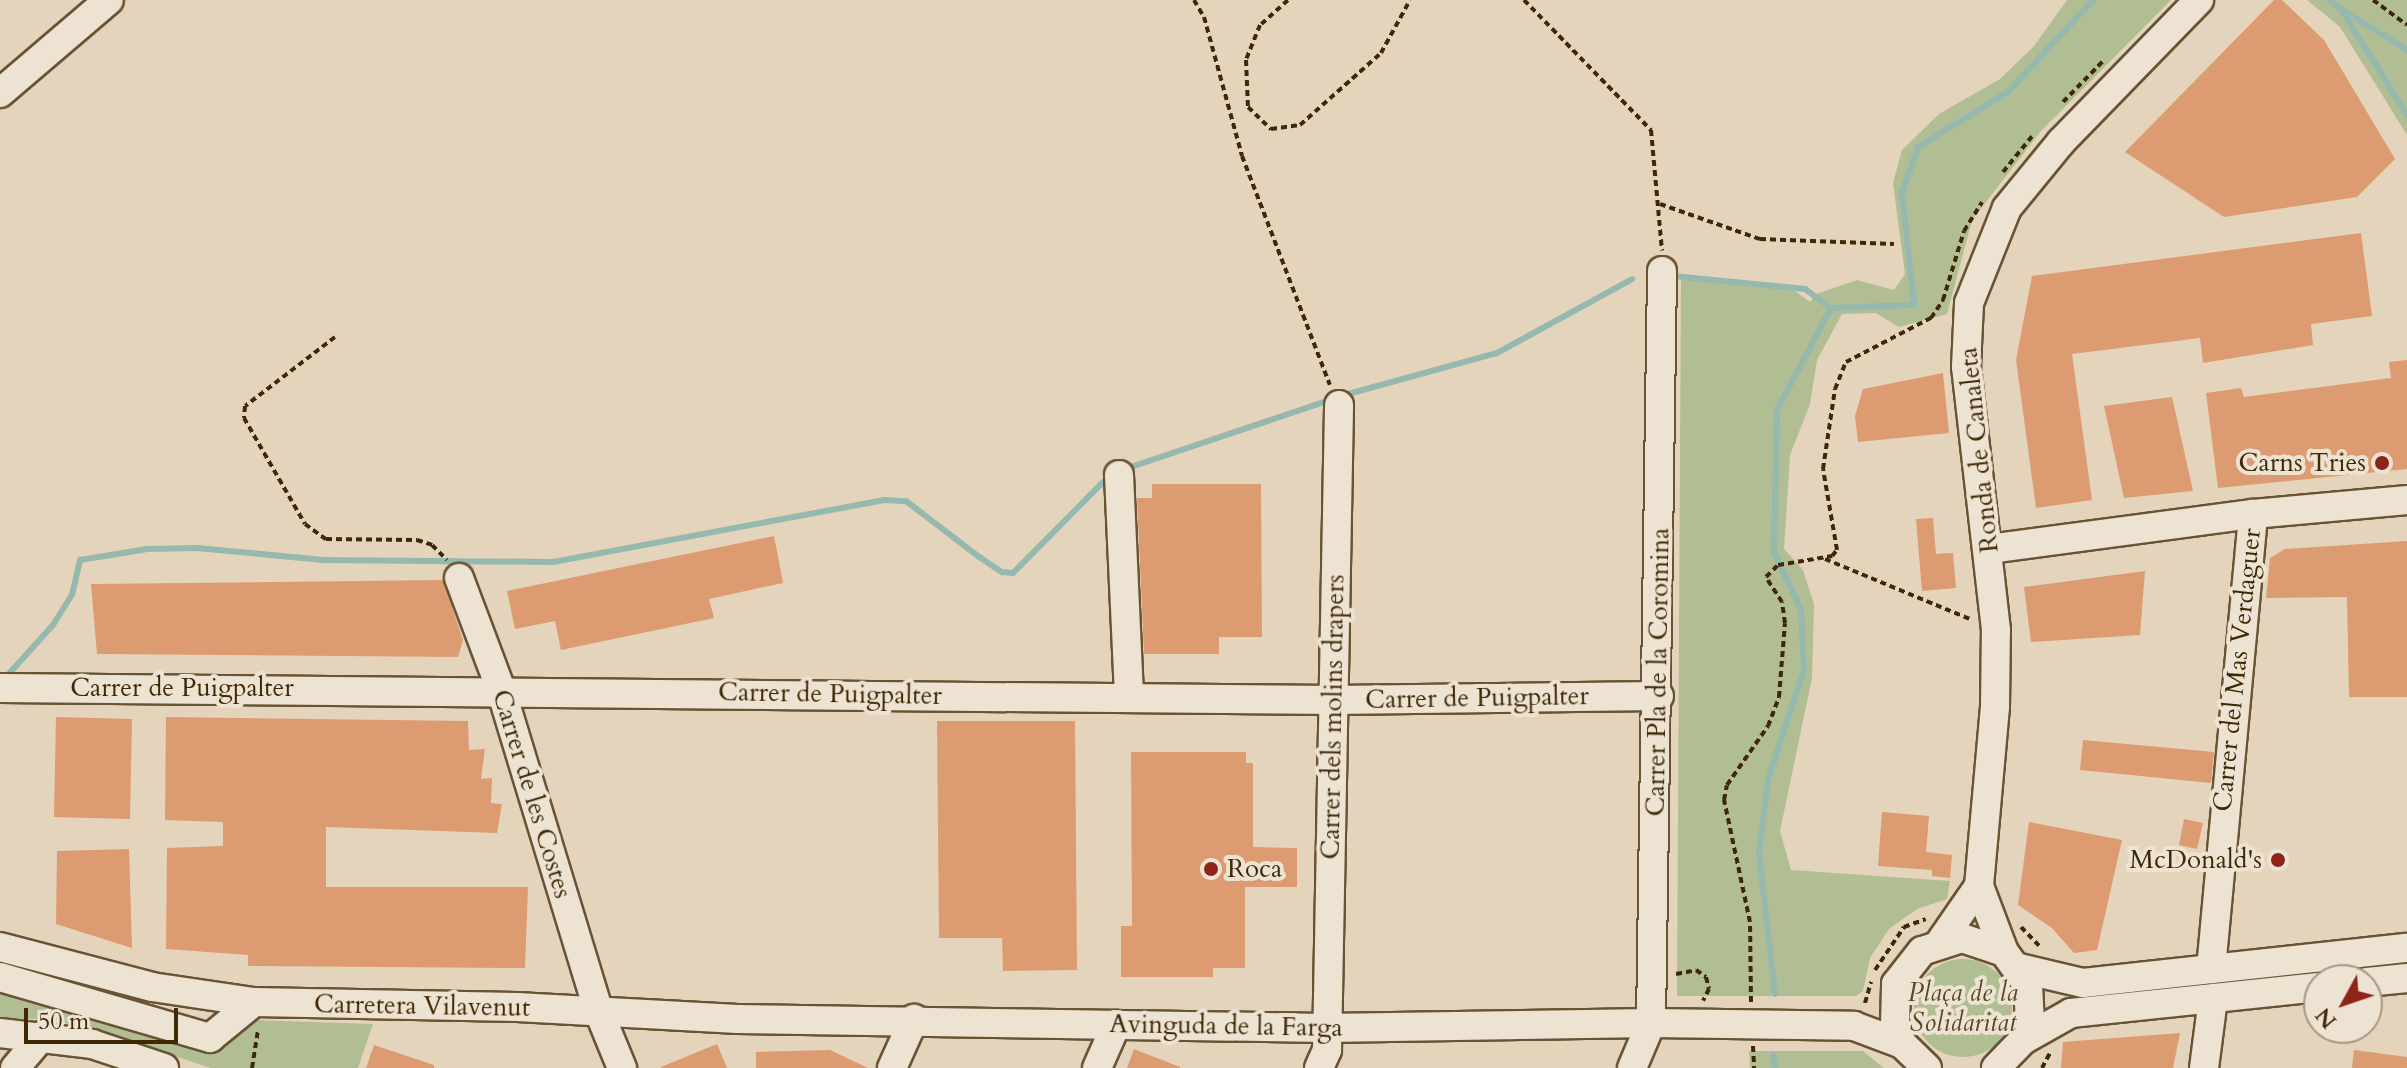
<!DOCTYPE html>
<html>
<head>
<meta charset="utf-8">
<style>
  body { margin:0 }
  #map { position:relative; width:2407px; height:1068px; overflow:hidden; background:#e4d4bc; font-family:Cardo,serif }
  div>[style] { position:absolute }
  .green>* { inset:0; background:#b1bd93 }
  .round { border-radius:50% }
  .stream>* { height:6px; margin:-3px; padding:0 3px; transform-origin:3px; border-radius:3px; background:#95b8af }
  .building>* { inset:0; background:#dd9b72 }
  .path>* { height:4px; margin-top:-2px; transform-origin:0; background:repeating-linear-gradient(90deg,#3f2805 0 6px,transparent 0 10px) }
  .roads { filter:drop-shadow(2px 0 #685333) drop-shadow(-2px 0 #685333) drop-shadow(0 2px #685333) drop-shadow(0 -2px #685333) }
  .minor>* { height:28px; margin:-14px; padding:0 14px; transform-origin:14px; border-radius:14px; background:#ede3d3 }
  .dots>* { width:22px; height:22px; translate:-50% -50%; box-sizing:border-box; border:4px solid #ede3d3; border-radius:50% }
  span { translate:-50% -50%; white-space:nowrap; text-align:center; line-height:1.15; -webkit-text-stroke:8px #ede3d3; paint-order:stroke }
  .street-label { font-size:26px; color:#3f2805 }
  .poi-label { font-size:26px; color:#3f2805 }
  .right { translate:-100% -50%; text-align:right }
  .left { translate:0 -50%; text-align:left }
  .park-label { font-size:26px; color:#564621; font-style:italic }
  .north { position:absolute; left:2303px; top:964px; width:80px; height:80px; box-sizing:border-box; background:#ede3d3; border:2px solid #a79881; border-radius:50%; rotate:230deg; font-size:22px; font-weight:700; line-height:32px; text-align:center; color:#3f2805 }
  .north::after { content:''; display:block; margin:auto; width:28px; height:36px; background:#8f2418; clip-path:polygon(50% 0,100% 100%,50% 72%,0 100%) }
  .scale { position:absolute; left:24px; top:1008px; width:154px; height:36px; box-sizing:border-box; border:4px solid #3f2805; border-top:0; padding-left:10px; font-size:24px; line-height:28px; white-space:nowrap; color:#3f2805; -webkit-text-stroke:6px #ede3d3; paint-order:stroke }
</style>
</head>
<body>
<div id="map">
  <div class="green">
    <i style="clip-path:polygon(2067px 0,2171px 0,2041px 131px,1972px 220px,1947px 314px,1899px 327px,1876px 313px,1842px 314px,1817px 360px,1810px 404px,1790px 455px,1784px 549px,1803px 570px,1814px 604px,1812px 678px,1780px 831px,1791px 870px,1950px 881px,1947px 899px,1917px 909px,1889px 929px,1870px 958px,1863px 991px,1856px 996px,1677px 996px,1681px 276px,1795px 291px,1810px 302px,1816px 294px,1857px 280px,1894px 290px,1905px 274px,1893px 183px,1902px 150px,1939px 114px,2000px 79px,2034px 46px)"></i>
    <i style="clip-path:polygon(2307px 0,2407px 0,2407px 135px,2340px 27px)"></i>
    <i class="round" style="left:1914px;top:959px;width:98px;height:98px"></i>
    <i style="clip-path:polygon(0 989px,215px 1054px,254px 1020px,373px 1024px,358px 1068px,211px 1068px,90px 1028px,87px 1033px,69px 1027px,62px 1019px,0 1019px)"></i>
    <i style="clip-path:polygon(1749px 1051px,1863px 1051px,1884px 1068px,1750px 1068px)"></i>
  </div>
  <div class="stream">
    <i style="left:2330px;top:0;width:14px;rotate:39deg"></i>
    <i style="left:2341px;top:9px;width:125px;rotate:58.1deg"></i>
    <i style="left:2346px;top:12px;width:72px;rotate:31.9deg"></i>
    <i style="left:1673px;top:276px;width:133px;rotate:5.6deg"></i>
    <i style="left:1805px;top:289px;width:32px;rotate:36deg"></i>
    <i style="left:1341px;top:396px;width:162px;rotate:-15.4deg"></i>
    <i style="left:1497px;top:353px;width:154px;rotate:-28.7deg"></i>
    <i style="left:1125px;top:469px;width:216px;rotate:-18.6deg"></i>
    <i style="left:6px;top:677px;width:70px;rotate:-47.9deg"></i>
    <i style="left:53px;top:625px;width:36px;rotate:-58deg"></i>
    <i style="left:72px;top:595px;width:36px;rotate:-77deg"></i>
    <i style="left:80px;top:560px;width:68px;rotate:-9.3deg"></i>
    <i style="left:147px;top:549px;width:50px;rotate:-1.1deg"></i>
    <i style="left:197px;top:548px;width:127px;rotate:5.4deg"></i>
    <i style="left:323px;top:560px;width:230px;rotate:0.5deg"></i>
    <i style="left:553px;top:562px;width:337px;rotate:-10.6deg"></i>
    <i style="left:884px;top:500px;width:22px;rotate:3deg"></i>
    <i style="left:906px;top:501px;width:91px;rotate:37.4deg"></i>
    <i style="left:978px;top:556px;width:29px;rotate:34deg"></i>
    <i style="left:1002px;top:572px;width:11px;rotate:5deg"></i>
    <i style="left:1013px;top:573px;width:139px;rotate:-45.3deg"></i>
    <i style="left:1775px;top:994px;width:142px;rotate:-96.5deg"></i>
    <i style="left:1759px;top:853px;width:74px;rotate:-83deg"></i>
    <i style="left:1768px;top:780px;width:116px;rotate:-71.9deg"></i>
    <i style="left:1804px;top:670px;width:60px;rotate:-92.9deg"></i>
    <i style="left:1801px;top:610px;width:64px;rotate:-115deg"></i>
    <i style="left:1774px;top:552px;width:142px;rotate:-88.8deg"></i>
    <i style="left:1777px;top:410px;width:115px;rotate:-62.1deg"></i>
    <i style="left:1831px;top:308px;width:83px;rotate:-2.1deg"></i>
    <i style="left:1914px;top:305px;width:113px;rotate:-96.1deg"></i>
    <i style="left:1902px;top:193px;width:49px;rotate:-70.8deg"></i>
    <i style="left:1918px;top:147px;width:105px;rotate:-31.4deg"></i>
    <i style="left:2008px;top:92px;width:125px;rotate:-47.3deg"></i>
    <i style="left:1773px;top:1055px;width:13px;rotate:81deg"></i>
  </div>
  <div class="building">
    <i style="clip-path:polygon(2274px 0,2282px 0,2324px 40px,2395px 159px,2357px 197px,2224px 217px,2125px 152px)"></i>
    <i style="clip-path:polygon(2361px 233px,2372px 316px,2311px 324px,2313px 345px,2203px 363px,2200px 338px,2072px 354px,2092px 500px,2036px 508px,2016px 360px,2032px 276px)"></i>
    <i style="clip-path:polygon(2407px 360px,2407px 469px,2218px 488px,2206px 393px,2241px 388px,2244px 397px,2391px 378px,2389px 362px)"></i>
    <i style="clip-path:polygon(1943px 373px,1949px 433px,1858px 442px,1855px 416px,1863px 389px)"></i>
    <i style="clip-path:polygon(2172px 397px,2193px 491px,2124px 498px,2104px 406px)"></i>
    <i style="clip-path:polygon(1152px 484px,1261px 484px,1262px 637px,1219px 637px,1219px 654px,1144px 654px,1137px 498px,1152px 498px)"></i>
    <i style="clip-path:polygon(1933px 518px,1936px 554px,1953px 553px,1956px 588px,1922px 591px,1916px 519px)"></i>
    <i style="clip-path:polygon(774px 536px,783px 583px,709px 599px,714px 618px,561px 650px,555px 621px,515px 629px,507px 591px)"></i>
    <i style="clip-path:polygon(2407px 541px,2407px 697px,2349px 697px,2347px 597px,2266px 598px,2270px 558px,2285px 549px)"></i>
    <i style="clip-path:polygon(2145px 571px,2140px 635px,2031px 642px,2024px 587px)"></i>
    <i style="clip-path:polygon(443px 580px,463px 640px,458px 657px,97px 654px,91px 584px)"></i>
    <i style="clip-path:polygon(56px 717px,132px 719px,130px 819px,54px 817px)"></i>
    <i style="clip-path:polygon(166px 717px,468px 721px,469px 750px,485px 749px,481px 779px,492px 778px,491px 803px,502px 804px,497px 833px,326px 827px,326px 887px,528px 887px,525px 968px,248px 966px,248px 955px,166px 949px,167px 848px,223px 846px,223px 822px,165px 820px)"></i>
    <i style="clip-path:polygon(937px 721px,1075px 721px,1077px 970px,1003px 971px,1002px 938px,939px 938px)"></i>
    <i style="clip-path:polygon(2083px 740px,2214px 752px,2211px 783px,2080px 770px)"></i>
    <i style="clip-path:polygon(1131px 752px,1246px 752px,1246px 763px,1253px 763px,1253px 847px,1297px 848px,1297px 887px,1245px 887px,1245px 968px,1213px 968px,1213px 977px,1121px 977px,1121px 926px,1132px 926px)"></i>
    <i style="clip-path:polygon(1882px 812px,1929px 816px,1926px 852px,1952px 855px,1950px 878px,1932px 876px,1932px 870px,1878px 866px)"></i>
    <i style="clip-path:polygon(2184px 819px,2203px 823px,2197px 849px,2179px 845px)"></i>
    <i style="clip-path:polygon(2029px 822px,2122px 840px,2097px 950px,2074px 953px,2052px 928px,2018px 905px)"></i>
    <i style="clip-path:polygon(129px 849px,132px 948px,56px 924px,57px 851px)"></i>
    <i style="clip-path:polygon(2180px 1033px,2173px 1068px,2061px 1068px,2063px 1042px)"></i>
    <i style="clip-path:polygon(717px 1044px,727px 1068px,661px 1068px,661px 1067px)"></i>
    <i style="clip-path:polygon(374px 1045px,434px 1065px,434px 1068px,366px 1068px)"></i>
    <i style="clip-path:polygon(1134px 1049px,1180px 1067px,1180px 1068px,1127px 1068px)"></i>
    <i style="clip-path:polygon(830px 1050px,868px 1068px,756px 1068px,756px 1052px)"></i>
    <i style="clip-path:polygon(2354px 1050px,2407px 1057px,2407px 1068px,2352px 1068px)"></i>
  </div>
  <div class="path">
    <i style="left:1194px;top:0;width:20px;rotate:60deg"></i>
    <i style="left:1204px;top:17px;width:144px;rotate:74.7deg"></i>
    <i style="left:1242px;top:156px;width:245px;rotate:69deg"></i>
    <i style="left:1288px;top:0;width:38px;rotate:138deg"></i>
    <i style="left:1260px;top:25px;width:38px;rotate:112deg"></i>
    <i style="left:1246px;top:60px;width:47px;rotate:87.6deg"></i>
    <i style="left:1248px;top:107px;width:32px;rotate:44deg"></i>
    <i style="left:1271px;top:129px;width:29px;rotate:-8deg"></i>
    <i style="left:1300px;top:125px;width:108px;rotate:-41.6deg"></i>
    <i style="left:1381px;top:53px;width:60px;rotate:-61.3deg"></i>
    <i style="left:1524px;top:0;width:182px;rotate:45.7deg"></i>
    <i style="left:1651px;top:130px;width:121px;rotate:84.8deg"></i>
    <i style="left:2373px;top:0;width:42px;rotate:36.3deg"></i>
    <i style="left:2063px;top:102px;width:59px;rotate:-45.7deg"></i>
    <i style="left:2003px;top:172px;width:48px;rotate:-51deg"></i>
    <i style="left:1660px;top:204px;width:106px;rotate:19.3deg"></i>
    <i style="left:1760px;top:239px;width:134px;rotate:2.1deg"></i>
    <i style="left:335px;top:337px;width:113px;rotate:142.5deg"></i>
    <i style="left:245px;top:406px;width:12px;rotate:95deg"></i>
    <i style="left:244px;top:418px;width:122px;rotate:60.1deg"></i>
    <i style="left:305px;top:524px;width:26px;rotate:36deg"></i>
    <i style="left:326px;top:539px;width:91px;rotate:0.6deg"></i>
    <i style="left:417px;top:540px;width:16px;rotate:18deg"></i>
    <i style="left:432px;top:545px;width:21px;rotate:45deg"></i>
    <i style="left:1825px;top:559px;width:159px;rotate:22.5deg"></i>
    <i style="left:2021px;top:927px;width:28px;rotate:46deg"></i>
    <i style="left:1875px;top:970px;width:52px;rotate:-56deg"></i>
    <i style="left:1904px;top:927px;width:23px;rotate:-20deg"></i>
    <i style="left:1676px;top:974px;width:20px;rotate:-11deg"></i>
    <i style="left:1696px;top:970px;width:12px;rotate:35deg"></i>
    <i style="left:1706px;top:977px;width:12px;rotate:76deg"></i>
    <i style="left:1709px;top:989px;width:13px;rotate:117deg"></i>
    <i style="left:1751px;top:1002px;width:80px;rotate:-90.7deg"></i>
    <i style="left:1750px;top:922px;width:125px;rotate:-102deg"></i>
    <i style="left:1724px;top:800px;width:15px;rotate:-79deg"></i>
    <i style="left:1727px;top:785px;width:72px;rotate:-55.2deg"></i>
    <i style="left:1768px;top:726px;width:31px;rotate:-69deg"></i>
    <i style="left:1779px;top:697px;width:74px;rotate:-85.4deg"></i>
    <i style="left:1785px;top:623px;width:21px;rotate:-98deg"></i>
    <i style="left:1782px;top:602px;width:30px;rotate:-123deg"></i>
    <i style="left:1766px;top:577px;width:17px;rotate:-45deg"></i>
    <i style="left:1778px;top:565px;width:55px;rotate:-9.5deg"></i>
    <i style="left:1832px;top:556px;width:8px;rotate:-50deg"></i>
    <i style="left:1837px;top:550px;width:82px;rotate:-99.8deg"></i>
    <i style="left:1823px;top:469px;width:81px;rotate:-81.5deg"></i>
    <i style="left:1835px;top:389px;width:29px;rotate:-68deg"></i>
    <i style="left:1846px;top:362px;width:96px;rotate:-27.4deg"></i>
    <i style="left:1931px;top:318px;width:22px;rotate:-56deg"></i>
    <i style="left:1943px;top:300px;width:72px;rotate:-73.1deg"></i>
    <i style="left:1964px;top:231px;width:34px;rotate:-58deg"></i>
    <i style="left:1865px;top:1003px;width:22px;rotate:-74deg"></i>
    <i style="left:1753px;top:1046px;width:22px;rotate:87deg"></i>
    <i style="left:252px;top:1068px;width:37px;rotate:-81deg"></i>
    <i style="left:2042px;top:1068px;width:17px;rotate:-62deg"></i>
  </div>
  <div class="roads">
    <div class="minor">
      <i style="left:0;top:93px;width:143px;rotate:-40.5deg"></i>
      <i style="left:1119px;top:475px;width:222px;rotate:87.4deg"></i>
      <i style="left:1989px;top:549px;width:266px;rotate:-7.6deg"></i>
      <i style="left:2253px;top:514px;width:155px;rotate:-5.2deg"></i>
      <i style="left:459px;top:578px;width:120px;rotate:69.4deg"></i>
      <i style="left:501px;top:690px;width:337px;rotate:73.1deg"></i>
      <i style="left:599px;top:1012px;width:61px;rotate:67.7deg"></i>
      <i style="left:0;top:688px;width:1334px;rotate:0.52deg"></i>
      <i style="left:1334px;top:700px;width:325px;rotate:-0.7deg"></i>
      <i style="left:1941px;top:941px;width:67px;rotate:-55.4deg"></i>
      <i style="left:0;top:947px;width:157px;rotate:14.7deg"></i>
      <i style="left:152px;top:987px;width:103px;rotate:8.4deg"></i>
      <i style="left:254px;top:1002px;width:263px;rotate:1.1deg"></i>
      <i style="left:517px;top:1007px;width:221px;rotate:3.1deg"></i>
      <i style="left:738px;top:1019px;width:588px;rotate:0.88deg"></i>
      <i style="left:1326px;top:1028px;width:325px;rotate:-0.9deg"></i>
      <i style="left:1651px;top:1023px;width:203px;rotate:0.8deg"></i>
      <i style="left:1854px;top:1026px;width:51px;rotate:20.6deg"></i>
      <i style="left:2004px;top:952px;width:71px;rotate:-110.7deg"></i>
      <i style="left:1979px;top:886px;width:180px;rotate:-84.9deg"></i>
      <i style="left:1995px;top:707px;width:77px;rotate:-89.3deg"></i>
      <i style="left:1996px;top:630px;width:265px;rotate:-96.5deg"></i>
      <i style="left:1966px;top:367px;width:64px;rotate:-87.3deg"></i>
      <i style="left:1969px;top:303px;width:102px;rotate:-68.2deg"></i>
      <i style="left:2007px;top:208px;width:85px;rotate:-50.7deg"></i>
      <i style="left:2061px;top:142px;width:198px;rotate:-45.8deg"></i>
      <i style="left:2019px;top:968px;width:66px;rotate:13.2deg"></i>
      <i style="left:2083px;top:983px;width:326px;rotate:-6.2deg"></i>
      <i style="left:2211px;top:969px;width:457px;rotate:-84.7deg"></i>
      <i style="left:0;top:977px;width:219px;rotate:16.2deg"></i>
      <i style="left:210px;top:1038px;width:57px;rotate:-39.3deg"></i>
      <i style="left:2367px;top:982px;width:40px;rotate:-5.7deg"></i>
      <i style="left:0;top:1033px;width:93px;rotate:6.8deg"></i>
      <i style="left:92px;top:1044px;width:76px;rotate:18.4deg"></i>
      <i style="left:2023px;top:1040px;width:55px;rotate:-29.4deg"></i>
      <i style="left:2071px;top:1013px;width:249px;rotate:-6deg"></i>
      <i style="left:15px;top:1068px;width:43px;rotate:-49.7deg"></i>
      <i style="left:892px;top:1068px;width:54px;rotate:-65.8deg"></i>
      <i style="left:1097px;top:1068px;width:47px;rotate:-66.2deg"></i>
      <i style="left:1319px;top:1068px;width:20px;rotate:-66deg"></i>
      <i style="left:1327px;top:1050px;width:645px;rotate:-88.93deg"></i>
      <i style="left:1632px;top:1068px;width:49px;rotate:-67.1deg"></i>
      <i style="left:1651px;top:1023px;width:752px;rotate:-89.16deg"></i>
      <i style="left:1927px;top:1068px;width:35px;rotate:-136deg"></i>
      <i style="left:1902px;top:1044px;width:19px;rotate:-111deg"></i>
      <i style="left:1895px;top:1026px;width:42px;rotate:-88.6deg"></i>
      <i style="left:1896px;top:984px;width:42px;rotate:-51.8deg"></i>
      <i style="left:1922px;top:951px;width:42px;rotate:-18deg"></i>
      <i style="left:1962px;top:938px;width:44px;rotate:18.4deg"></i>
      <i style="left:2004px;top:952px;width:41px;rotate:54deg"></i>
      <i style="left:2028px;top:985px;width:38px;rotate:87deg"></i>
      <i style="left:2030px;top:1023px;width:18px;rotate:112deg"></i>
      <i style="left:2023px;top:1040px;width:39px;rotate:134deg"></i>
      <i style="left:2204px;top:1068px;width:70px;rotate:-82.6deg"></i>
    </div>
  </div>
  <div class="dots">
    <i style="left:2382px;top:463px;background:#8f2418"></i>
    <i style="left:2278px;top:860px;background:#8f2418"></i>
    <i style="left:1211px;top:869px;background:#8f2418"></i>
  </div>
  <div class="street-label">
    <span style="left:1979px;top:450px;rotate:-96deg">Ronda de Canaleta</span>
    <span style="left:2237px;top:670px;rotate:-84deg">Carrer del Mas Verdaguer</span>
    <span style="left:1658px;top:672px;rotate:-89deg">Carrer Pla de la Coromina</span>
    <span style="left:182px;top:688px">Carrer de Puigpalter</span>
    <span style="left:830px;top:694px;rotate:1deg">Carrer de Puigpalter</span>
    <span style="left:1477px;top:698px;rotate:-1deg">Carrer de Puigpalter</span>
    <span style="left:1333px;top:717px;rotate:-89deg">Carrer dels molins drapers</span>
    <span style="left:532px;top:794px;rotate:73deg">Carrer de les Costes</span>
    <span style="left:422px;top:1006px;rotate:1deg">Carretera Vilavenut</span>
    <span style="left:1226px;top:1026px;rotate:1deg">Avinguda de la Farga</span>
  </div>
  <div class="poi-label">
    <span class="right" style="left:2366px;top:463px">Carns Tries</span>
    <span class="right" style="left:2262px;top:860px">McDonald's</span>
    <span class="left" style="left:1227px;top:869px">Roca</span>
  </div>
  <div class="park-label">
    <span style="left:1963px;top:1008px">Plaça de la<br>Solidaritat</span>
  </div>
  <div class="north">N</div>
  <div class="scale">50 m</div>
</div>
</body>
</html>
